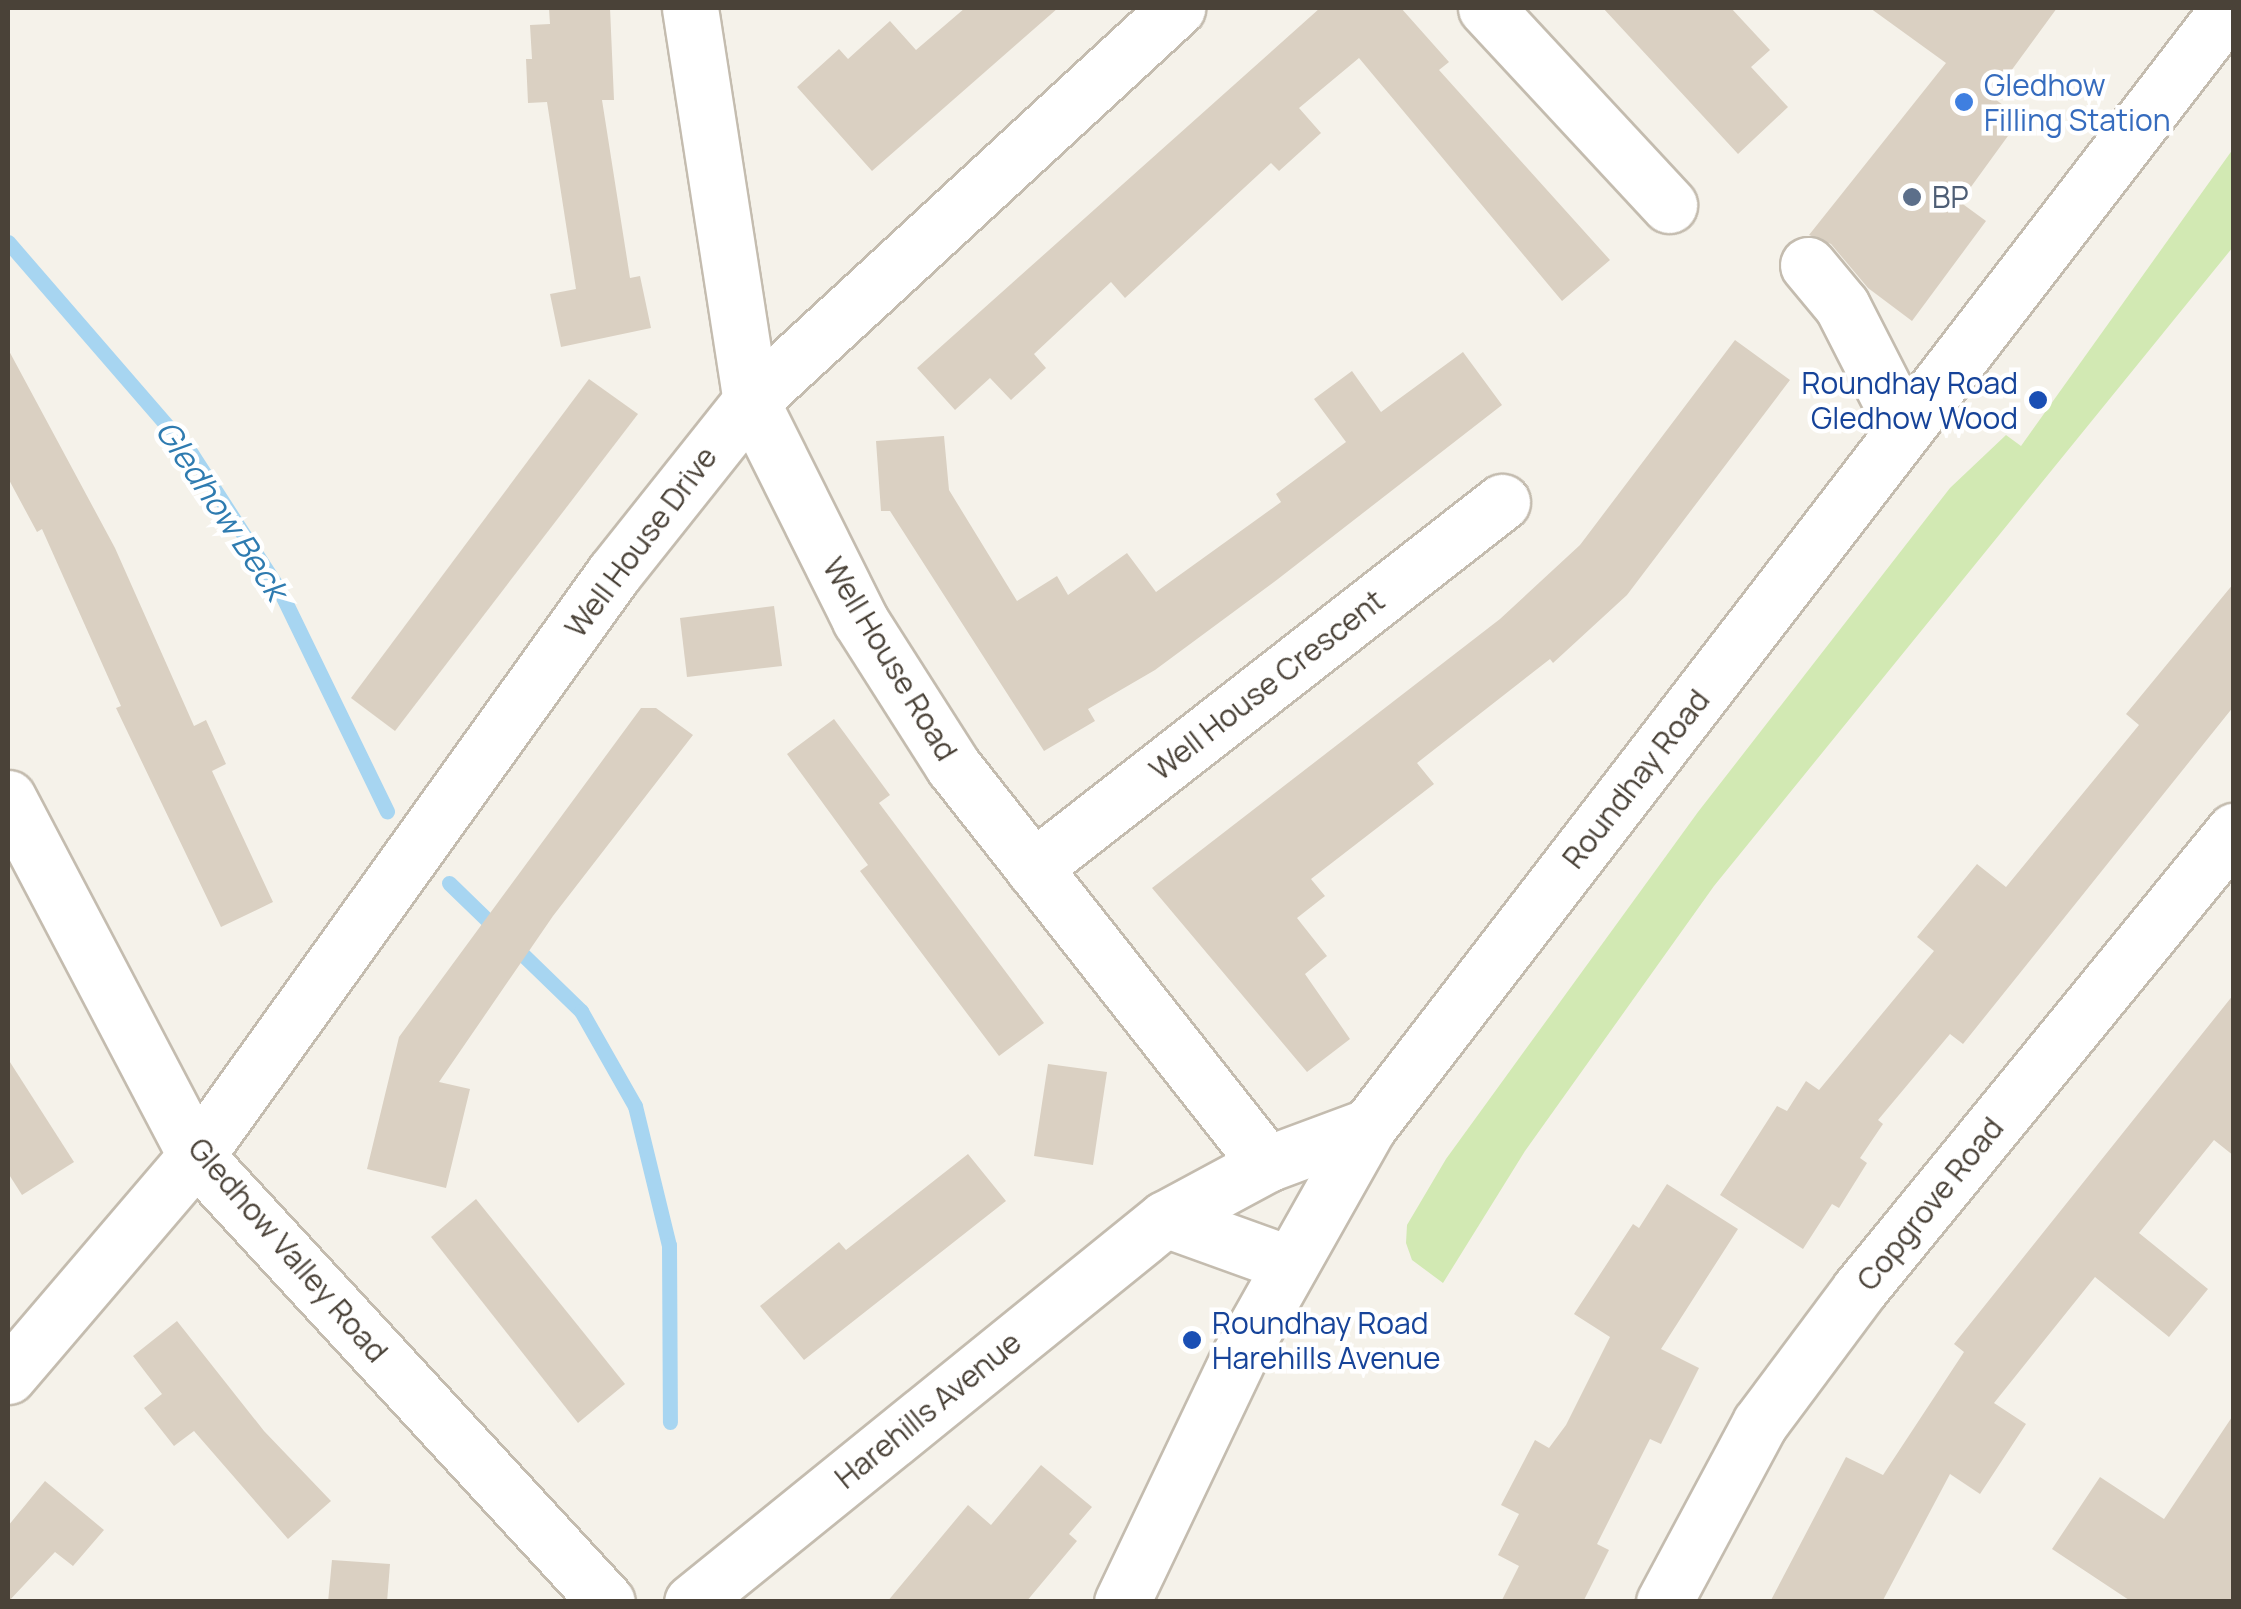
<!DOCTYPE html>
<html>
<head>
<meta charset="utf-8">
<style>
  body { margin:0 }
  #map { position:relative; width:2241px; height:1609px; overflow:hidden; background:#f5f2ea; font-family:Manrope,sans-serif }
  div>[style] { position:absolute }
  .green>* { inset:0; background:#d2e9b3 }
  .stream>* { height:15px; margin:-7.5px; padding:0 7.5px; transform-origin:7.5px; border-radius:7.5px; background:#a7d5f1 }
  .building>* { inset:0; background:#dad0c2 }
  .roads { filter:drop-shadow(2px 0 #c4bcaf) drop-shadow(-2px 0 #c4bcaf) drop-shadow(0 2px #c4bcaf) drop-shadow(0 -2px #c4bcaf) }
  .minor>* { height:55px; margin:-27.5px; padding:0 27.5px; transform-origin:27.5px; border-radius:27.5px; background:#fff }
  .dots>* { width:28px; height:28px; translate:-50% -50%; box-sizing:border-box; border:5px solid #fff; border-radius:50% }
  span { translate:-50% -50%; white-space:nowrap; text-align:center; line-height:1.15; -webkit-text-stroke:9px #fff; paint-order:stroke }
  .shop-label { font-size:30px; color:#366cbe }
  .left { translate:0 -50%; text-align:left }
  .service-label { font-size:30px; color:#4e5e75 }
  .transit-label { font-size:30px; color:#164399 }
  .right { translate:-100% -50%; text-align:right }
  .street-label { font-size:30px; color:#4a4238 }
  .water-label { font-size:32px; color:#2e7bb0; font-style:italic }
  .frame { position:absolute; inset:0; border:10px solid #4a4238; pointer-events:none }
</style>
</head>
<body>
<div id="map">
  <div class="green">
    <i style="clip-path:polygon(2233px 149px,2233px 247px,1714px 886px,1525px 1151px,1443px 1283px,1412px 1260px,1406px 1243px,1407px 1225px,1446px 1159px,1698px 812px,1950px 488px,2006px 435px,2021px 446px)"></i>
  </div>
  <div class="stream">
    <i style="left:8px;top:242px;width:279px;rotate:49.1deg"></i>
    <i style="left:191px;top:453px;width:164px;rotate:57.2deg"></i>
    <i style="left:280px;top:591px;width:245px;rotate:64.1deg"></i>
    <i style="left:449px;top:883px;width:184px;rotate:44.1deg"></i>
    <i style="left:581px;top:1011px;width:109px;rotate:60.4deg"></i>
    <i style="left:635px;top:1106px;width:143px;rotate:76.3deg"></i>
    <i style="left:669px;top:1245px;width:177px;rotate:89.7deg"></i>
  </div>
  <div class="building">
    <i style="clip-path:polygon(549px 8px,610px 8px,614px 100px,602px 100px,630px 278px,640px 276px,651px 328px,561px 347px,550px 294px,576px 289px,547px 102px,528px 103px,526px 59px,532px 59px,530px 25px,550px 24px)"></i>
    <i style="clip-path:polygon(965px 8px,1058px 8px,872px 171px,797px 87px,839px 49px,848px 59px,890px 21px,916px 50px)"></i>
    <i style="clip-path:polygon(1320px 8px,1401px 8px,1449px 62px,1439px 70px,1610px 260px,1562px 301px,1359px 58px,1299px 108px,1321px 133px,1279px 171px,1271px 163px,1125px 298px,1111px 282px,1034px 354px,1046px 368px,1011px 400px,990px 378px,955px 410px,917px 368px)"></i>
    <i style="clip-path:polygon(1603px 8px,1731px 8px,1770px 50px,1751px 67px,1788px 107px,1738px 154px)"></i>
    <i style="clip-path:polygon(1870px 8px,2057px 8px,1992px 97px,2021px 118px,1960px 202px,1986px 221px,1912px 321px,1868px 288px,1831px 244px,1809px 235px,1946px 63px)"></i>
    <i style="clip-path:polygon(1735px 340px,1790px 380px,1627px 595px,1553px 663px,1550px 659px,1417px 763px,1434px 784px,1311px 879px,1325px 896px,1297px 918px,1327px 956px,1305px 974px,1350px 1039px,1307px 1072px,1152px 888px,1500px 619px,1580px 545px)"></i>
    <i style="clip-path:polygon(8px 349px,115px 548px,194px 726px,206px 720px,226px 764px,212px 771px,273px 902px,221px 927px,116px 708px,121px 706px,42px 529px,37px 532px,8px 478px)"></i>
    <i style="clip-path:polygon(1463px 352px,1502px 405px,1278px 579px,1155px 670px,1088px 709px,1095px 721px,1044px 751px,890px 511px,881px 511px,876px 441px,944px 436px,949px 490px,1017px 601px,1057px 576px,1068px 595px,1127px 553px,1156px 592px,1281px 502px,1276px 494px,1346px 442px,1314px 399px,1352px 371px,1381px 412px)"></i>
    <i style="clip-path:polygon(589px 379px,638px 414px,395px 731px,351px 698px)"></i>
    <i style="clip-path:polygon(2234px 583px,2234px 706px,1963px 1044px,1950px 1034px,1878px 1120px,1883px 1124px,1860px 1158px,1867px 1163px,1839px 1208px,1832px 1204px,1803px 1249px,1720px 1195px,1777px 1106px,1787px 1111px,1806px 1081px,1819px 1090px,1934px 951px,1917px 937px,1977px 864px,2006px 887px,2139px 725px,2126px 714px)"></i>
    <i style="clip-path:polygon(774px 606px,782px 666px,687px 677px,680px 618px)"></i>
    <i style="clip-path:polygon(641px 708px,656px 708px,693px 735px,553px 916px,439px 1082px,470px 1089px,446px 1188px,367px 1169px,399px 1037px)"></i>
    <i style="clip-path:polygon(834px 719px,890px 795px,879px 803px,1044px 1023px,999px 1056px,860px 871px,868px 865px,787px 754px)"></i>
    <i style="clip-path:polygon(2234px 994px,2234px 1156px,2214px 1140px,2139px 1233px,2208px 1289px,2169px 1337px,2095px 1277px,1994px 1403px,2026px 1424px,1980px 1494px,1950px 1474px,1882px 1602px,1770px 1602px,1846px 1457px,1883px 1475px,1964px 1352px,1954px 1344px)"></i>
    <i style="clip-path:polygon(8px 1059px,74px 1162px,22px 1195px,8px 1173px)"></i>
    <i style="clip-path:polygon(1048px 1064px,1107px 1072px,1093px 1165px,1034px 1156px)"></i>
    <i style="clip-path:polygon(968px 1154px,1006px 1201px,804px 1360px,760px 1306px,839px 1242px,846px 1250px)"></i>
    <i style="clip-path:polygon(1667px 1184px,1738px 1229px,1661px 1349px,1699px 1368px,1661px 1444px,1650px 1439px,1597px 1544px,1609px 1550px,1583px 1602px,1501px 1602px,1519px 1566px,1498px 1555px,1519px 1514px,1501px 1505px,1535px 1440px,1549px 1448px,1566px 1425px,1610px 1337px,1574px 1314px,1633px 1224px,1639px 1228px)"></i>
    <i style="clip-path:polygon(476px 1199px,625px 1384px,578px 1423px,431px 1237px)"></i>
    <i style="clip-path:polygon(177px 1321px,264px 1431px,331px 1501px,288px 1539px,194px 1431px,174px 1446px,144px 1408px,162px 1394px,133px 1356px)"></i>
    <i style="clip-path:polygon(2234px 1414px,2234px 1602px,2132px 1602px,2052px 1549px,2100px 1477px,2164px 1519px)"></i>
    <i style="clip-path:polygon(1041px 1465px,1092px 1507px,1069px 1534px,1077px 1541px,1026px 1602px,887px 1602px,968px 1505px,991px 1525px)"></i>
    <i style="clip-path:polygon(45px 1481px,104px 1530px,73px 1566px,55px 1552px,8px 1602px,8px 1526px)"></i>
    <i style="clip-path:polygon(332px 1560px,390px 1564px,387px 1602px,328px 1602px)"></i>
  </div>
  <div class="roads">
    <div class="minor">
      <i style="left:690px;top:8px;width:398px;rotate:81.2deg"></i>
      <i style="left:751px;top:401px;width:245px;rotate:63.5deg"></i>
      <i style="left:860px;top:620px;width:173px;rotate:57.5deg"></i>
      <i style="left:953px;top:766px;width:507px;rotate:51.73deg"></i>
      <i style="left:1486px;top:8px;width:269px;rotate:47.1deg"></i>
      <i style="left:1808px;top:265px;width:53px;rotate:50.3deg"></i>
      <i style="left:1842px;top:306px;width:138px;rotate:62.9deg"></i>
      <i style="left:8px;top:798px;width:404px;rotate:62.3deg"></i>
      <i style="left:196px;top:1156px;width:606px;rotate:47.34deg"></i>
      <i style="left:1033px;top:868px;width:595px;rotate:-37.97deg"></i>
      <i style="left:1165px;top:1219px;width:133px;rotate:19.8deg"></i>
      <i style="left:8px;top:1376px;width:289px;rotate:-49.5deg"></i>
      <i style="left:196px;top:1156px;width:717px;rotate:-54.36deg"></i>
      <i style="left:614px;top:573px;width:220px;rotate:-51.5deg"></i>
      <i style="left:751px;top:401px;width:580px;rotate:-42.69deg"></i>
      <i style="left:692px;top:1602px;width:609px;rotate:-39deg"></i>
      <i style="left:1165px;top:1219px;width:116px;rotate:-28.3deg"></i>
      <i style="left:1267px;top:1164px;width:109px;rotate:-20.4deg"></i>
      <i style="left:1122px;top:1602px;width:276px;rotate:-64.5deg"></i>
      <i style="left:1241px;top:1353px;width:261px;rotate:-60.6deg"></i>
      <i style="left:1369px;top:1126px;width:1411px;rotate:-52.43deg"></i>
      <i style="left:1664px;top:1602px;width:203px;rotate:-61.8deg"></i>
      <i style="left:1760px;top:1423px;width:166px;rotate:-53.3deg"></i>
      <i style="left:1859px;top:1290px;width:593px;rotate:-50.75deg"></i>
    </div>
  </div>
  <div class="dots">
    <i style="left:1964px;top:102px;background:#3f7fe0"></i>
    <i style="left:1912px;top:197px;background:#5c6f8a"></i>
    <i style="left:2038px;top:400px;background:#1a4fb4"></i>
    <i style="left:1192px;top:1340px;background:#1a4fb4"></i>
  </div>
  <div class="shop-label">
    <span class="left" style="left:1984px;top:102px">Gledhow<br>Filling Station</span>
  </div>
  <div class="service-label">
    <span class="left" style="left:1932px;top:197px">BP</span>
  </div>
  <div class="transit-label">
    <span class="right" style="left:2018px;top:400px">Roundhay Road<br>Gledhow Wood</span>
    <span class="left" style="left:1212px;top:1340px">Roundhay Road<br>Harehills Avenue</span>
  </div>
  <div class="street-label">
    <span style="left:641px;top:542px;rotate:-53deg">Well House Drive</span>
    <span style="left:890px;top:659px;rotate:59deg">Well House Road</span>
    <span style="left:1267px;top:685px;rotate:-38deg">Well House Crescent</span>
    <span style="left:1636px;top:779px;rotate:-52deg">Roundhay Road</span>
    <span style="left:1930px;top:1204px;rotate:-51deg">Copgrove Road</span>
    <span style="left:288px;top:1250px;rotate:49deg">Gledhow Valley Road</span>
    <span style="left:928px;top:1410px;rotate:-39deg">Harehills Avenue</span>
  </div>
  <div class="water-label">
    <span style="left:222px;top:510px;rotate:56deg">Gledhow Beck</span>
  </div>
  <div class="frame"></div>
</div>
</body>
</html>
